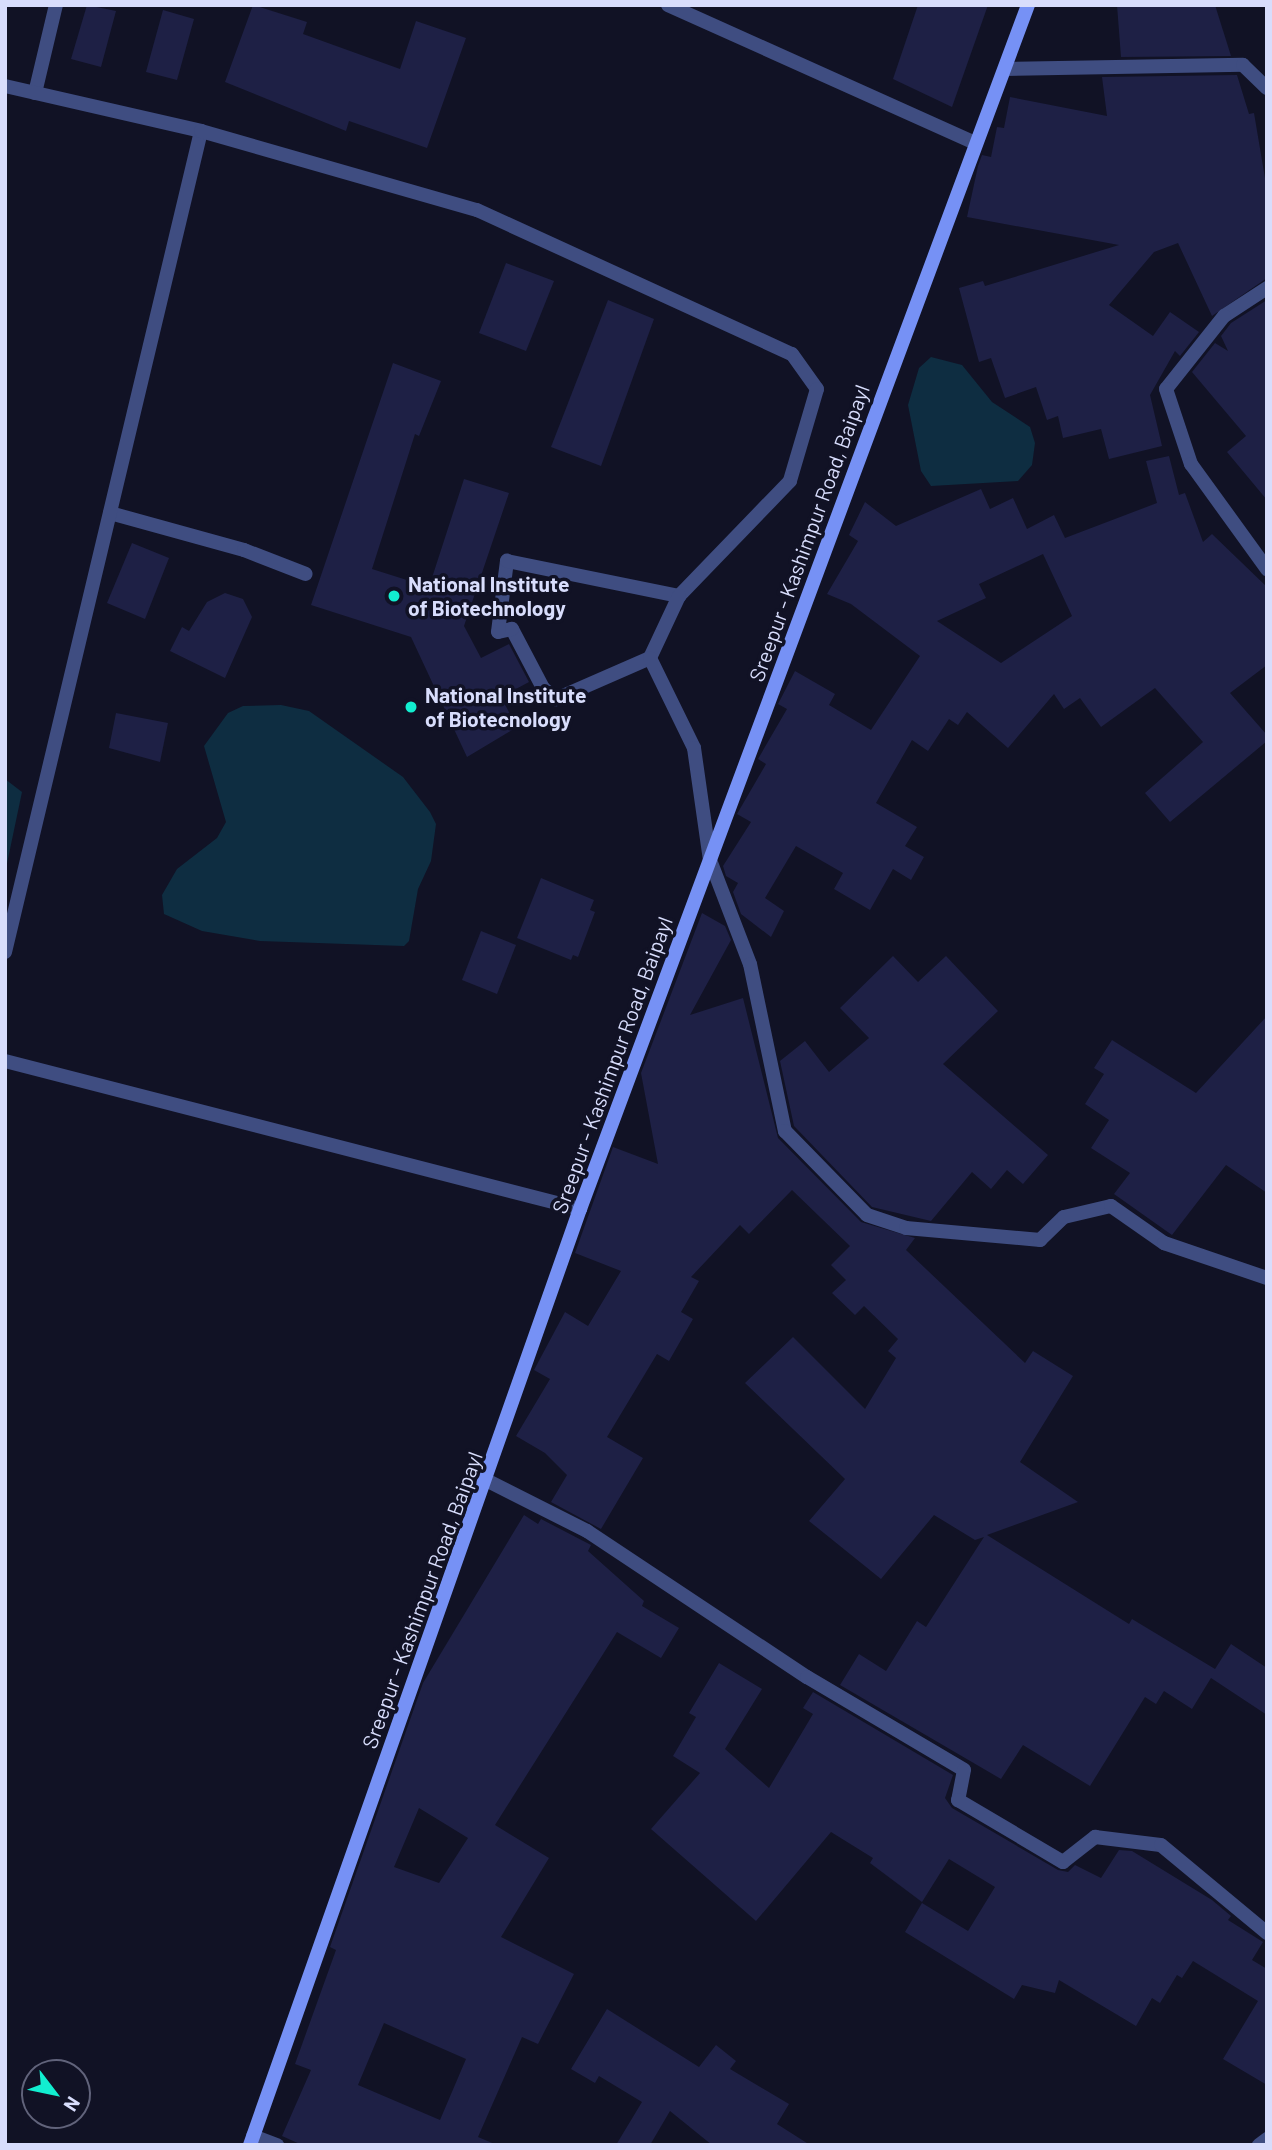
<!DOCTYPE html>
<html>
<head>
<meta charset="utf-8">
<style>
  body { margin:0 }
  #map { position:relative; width:1272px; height:2150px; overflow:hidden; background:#111225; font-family:Barlow,sans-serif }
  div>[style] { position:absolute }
  .water>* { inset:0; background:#0e2d41 }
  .building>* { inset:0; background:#1e2045 }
  .lane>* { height:14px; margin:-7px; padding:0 7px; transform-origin:7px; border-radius:7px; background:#3f4d81 }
  .street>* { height:14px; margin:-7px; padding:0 7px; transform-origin:7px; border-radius:7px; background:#3f4d81 }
  .secondary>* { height:14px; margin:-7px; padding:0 7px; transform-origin:7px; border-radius:7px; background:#7691f5 }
  .dots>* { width:19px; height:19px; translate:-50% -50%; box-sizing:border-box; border:4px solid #111225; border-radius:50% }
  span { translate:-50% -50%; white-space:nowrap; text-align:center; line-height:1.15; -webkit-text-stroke:7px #111225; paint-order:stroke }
  .street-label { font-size:21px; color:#d8ddfc }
  .poi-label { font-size:21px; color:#d8ddfc; font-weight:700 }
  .left { translate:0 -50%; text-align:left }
  .frame { position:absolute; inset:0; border:7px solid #d8ddfc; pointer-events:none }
  .north { position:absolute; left:21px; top:2059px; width:70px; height:70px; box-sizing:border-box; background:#111225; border:2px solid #61637b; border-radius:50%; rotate:122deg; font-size:19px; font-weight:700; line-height:28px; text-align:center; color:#d8ddfc }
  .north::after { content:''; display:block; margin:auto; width:24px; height:32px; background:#12eed0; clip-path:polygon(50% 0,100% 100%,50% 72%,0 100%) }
</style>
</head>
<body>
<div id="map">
  <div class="water">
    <i style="clip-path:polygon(931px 357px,962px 365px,992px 402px,1030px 427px,1035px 443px,1032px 465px,1018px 481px,931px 486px,921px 471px,908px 405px,919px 368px)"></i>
    <i style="clip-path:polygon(281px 705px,309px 711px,403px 777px,430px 812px,436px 824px,431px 861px,418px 889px,409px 941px,404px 946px,260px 941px,202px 931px,164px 914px,162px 895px,177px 869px,217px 838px,226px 822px,204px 746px,228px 713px,243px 706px)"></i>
    <i style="clip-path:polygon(5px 779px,22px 792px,5px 873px)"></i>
  </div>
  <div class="building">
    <i style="clip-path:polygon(87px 5px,116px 11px,101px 67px,71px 59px)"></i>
    <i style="clip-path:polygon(253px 5px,307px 22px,303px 34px,400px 69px,416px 21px,466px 38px,427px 148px,349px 121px,346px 131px,225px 82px)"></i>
    <i style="clip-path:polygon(918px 5px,988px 5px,952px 107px,893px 79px)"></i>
    <i style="clip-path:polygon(1117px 5px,1215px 5px,1231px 56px,1121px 57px)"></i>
    <i style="clip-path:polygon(163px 10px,194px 19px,177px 80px,146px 72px)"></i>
    <i style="clip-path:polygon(1237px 75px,1249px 114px,1254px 113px,1267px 190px,1267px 278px,1212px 316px,1178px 243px,1154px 252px,1109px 305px,1153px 336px,1170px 312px,1199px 332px,1180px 356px,1175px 351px,1150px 395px,1162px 446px,1109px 459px,1101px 429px,1063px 438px,1058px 416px,1047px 420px,1036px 387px,1005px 398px,991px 358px,979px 362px,959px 288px,983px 281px,985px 286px,1119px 245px,967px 217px,978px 166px,982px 155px,991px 157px,997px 127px,1004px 128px,1010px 97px,1107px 116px,1102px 77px)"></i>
    <i style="clip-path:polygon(506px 263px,554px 281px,526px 351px,479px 333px)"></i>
    <i style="clip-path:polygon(608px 300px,654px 319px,601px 466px,551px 447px)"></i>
    <i style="clip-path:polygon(1267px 300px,1267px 500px,1227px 452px,1246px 436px,1192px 372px,1215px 343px,1228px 351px,1221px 336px,1231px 323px)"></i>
    <i style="clip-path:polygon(393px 363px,441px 381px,419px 436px,415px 434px,372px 569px,429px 587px,464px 479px,509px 493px,464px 626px,481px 658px,509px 644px,529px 682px,501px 697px,517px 727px,467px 757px,411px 637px,311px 605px)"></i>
    <i style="clip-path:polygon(evenodd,1169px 456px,1179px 495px,1185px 493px,1203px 542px,1212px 534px,1267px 587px,1267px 665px,1230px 693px,1267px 735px,1267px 741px,1170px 822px,1145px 793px,1203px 742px,1155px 688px,1101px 727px,1080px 698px,1064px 709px,1054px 694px,1008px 748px,967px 712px,958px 725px,949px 719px,928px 751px,912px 740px,876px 803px,917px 827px,905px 846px,924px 857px,911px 880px,893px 869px,870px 910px,834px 889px,843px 873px,796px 846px,765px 898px,784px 911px,771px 937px,741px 914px,733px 892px,738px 883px,726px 876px,723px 866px,751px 822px,737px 814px,766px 764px,758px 759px,787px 709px,778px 704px,795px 671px,835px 694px,829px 705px,871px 730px,920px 656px,851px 604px,827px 594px,858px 541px,849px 535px,865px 502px,896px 526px,981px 489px,990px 509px,1013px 498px,1027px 529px,1054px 515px,1065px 538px,1157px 503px,1146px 461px,1169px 456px,1043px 554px,1072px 616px,1001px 663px,937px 621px,986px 598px,979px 584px,1043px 554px)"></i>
    <i style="clip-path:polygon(132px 543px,169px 558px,145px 619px,107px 603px)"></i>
    <i style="clip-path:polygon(225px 593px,243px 599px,252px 617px,225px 678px,170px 651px,182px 627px,189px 631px,207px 602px)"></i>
    <i style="clip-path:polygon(116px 713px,168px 723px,160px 762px,109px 748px)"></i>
    <i style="clip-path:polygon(541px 878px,594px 900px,590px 910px,595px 912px,578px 957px,573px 955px,571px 960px,517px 938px)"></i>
    <i style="clip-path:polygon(702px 913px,725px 926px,731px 940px,690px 1015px,743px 998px,778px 1138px,861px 1222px,915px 1238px,906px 1250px,1025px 1363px,1033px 1351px,1073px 1376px,1020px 1462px,1078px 1502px,987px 1535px,1129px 1624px,1132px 1619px,1215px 1669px,1231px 1644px,1267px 1668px,1267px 1715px,1211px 1678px,1192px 1709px,1164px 1691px,1156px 1704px,1145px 1697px,1090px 1786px,1023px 1745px,1001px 1779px,840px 1685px,859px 1654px,886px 1671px,917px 1621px,926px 1627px,984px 1537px,975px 1540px,934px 1515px,881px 1579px,809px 1521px,845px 1479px,745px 1383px,793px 1337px,865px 1409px,896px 1358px,888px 1351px,898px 1339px,864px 1306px,855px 1315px,832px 1293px,846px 1280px,831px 1265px,850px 1246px,792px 1190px,749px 1234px,740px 1225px,691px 1277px,699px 1281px,681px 1312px,693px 1319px,669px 1361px,657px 1354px,607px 1437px,643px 1458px,601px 1529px,551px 1502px,567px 1475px,545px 1453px,516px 1436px,550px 1379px,534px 1370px,565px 1312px,588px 1326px,621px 1271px,575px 1253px,613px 1147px,658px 1164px,641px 1073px)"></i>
    <i style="clip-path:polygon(481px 931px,516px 945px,497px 994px,462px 980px)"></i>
    <i style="clip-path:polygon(893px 956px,918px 982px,946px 956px,998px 1011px,943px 1064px,1048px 1155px,1023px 1184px,1007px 1170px,991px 1189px,972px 1172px,931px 1221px,872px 1207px,794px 1126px,780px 1061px,805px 1041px,829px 1072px,869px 1038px,840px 1008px)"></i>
    <i style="clip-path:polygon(1267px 1016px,1267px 1193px,1226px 1165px,1172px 1235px,1114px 1194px,1130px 1173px,1091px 1148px,1109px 1120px,1085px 1104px,1104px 1074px,1094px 1068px,1112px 1040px,1196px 1093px)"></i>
    <i style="clip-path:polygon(evenodd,524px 1515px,538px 1524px,541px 1519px,591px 1545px,588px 1551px,644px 1601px,642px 1606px,679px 1628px,661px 1658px,617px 1632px,495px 1825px,549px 1858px,501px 1937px,574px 1974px,538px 2044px,522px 2037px,478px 2137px,497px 2145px,302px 2145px,282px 2136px,311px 2070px,295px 2064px,336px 1950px,330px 1947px,423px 1683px,524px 1515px,419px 1808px,468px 1838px,439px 1883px,394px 1867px,419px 1808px,524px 1515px,384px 2023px,466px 2059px,440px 2120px,358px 2085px,384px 2023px)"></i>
    <i style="clip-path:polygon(719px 1663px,762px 1689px,725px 1749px,769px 1788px,813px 1714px,803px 1708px,813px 1692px,953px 1775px,945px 1798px,952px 1808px,1058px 1870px,1068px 1872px,1075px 1865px,1101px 1878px,1119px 1850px,1132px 1851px,1212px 1900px,1231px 1916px,1228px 1920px,1263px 1942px,1252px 1960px,1267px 1969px,1267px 2085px,1223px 2059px,1258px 2001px,1193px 1961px,1182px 1978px,1177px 1975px,1160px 2003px,1152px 1998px,1136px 2026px,1059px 1980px,1055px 1993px,1022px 1985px,1014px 1999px,905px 1932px,922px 1903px,968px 1931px,995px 1887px,949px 1859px,922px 1902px,870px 1863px,873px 1858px,831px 1832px,756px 1921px,651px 1829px,700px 1773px,673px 1756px,696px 1717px,689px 1713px)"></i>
    <i style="clip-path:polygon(607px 2009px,699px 2067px,716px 2045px,736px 2061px,730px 2069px,789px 2104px,777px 2124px,810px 2145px,712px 2145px,670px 2111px,650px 2145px,616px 2145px,642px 2102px,599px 2076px,595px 2083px,571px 2069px)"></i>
  </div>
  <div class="lane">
    <i style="left:668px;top:5px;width:337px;rotate:24.2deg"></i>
    <i style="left:35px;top:93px;width:90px;rotate:-76.6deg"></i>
    <i style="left:110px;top:513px;width:139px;rotate:15.4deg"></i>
    <i style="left:244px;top:550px;width:66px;rotate:21.2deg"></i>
    <i style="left:650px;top:658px;width:103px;rotate:156.4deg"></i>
    <i style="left:556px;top:699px;width:17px;rotate:-140deg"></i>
    <i style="left:543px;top:688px;width:67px;rotate:-117.7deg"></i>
    <i style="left:512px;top:629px;width:14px;rotate:168deg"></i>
    <i style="left:498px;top:632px;width:72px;rotate:-82.8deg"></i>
    <i style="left:507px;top:561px;width:176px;rotate:11.5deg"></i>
    <i style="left:5px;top:952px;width:844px;rotate:-76.57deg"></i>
    <i style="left:5px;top:1061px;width:594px;rotate:14.43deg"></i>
  </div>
  <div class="street">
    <i style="left:1005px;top:69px;width:238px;rotate:-1deg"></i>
    <i style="left:1243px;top:65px;width:33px;rotate:44deg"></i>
    <i style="left:5px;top:86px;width:201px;rotate:12.9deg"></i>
    <i style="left:201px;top:131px;width:287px;rotate:16deg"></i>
    <i style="left:477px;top:210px;width:346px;rotate:24.6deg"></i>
    <i style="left:792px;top:354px;width:43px;rotate:54.5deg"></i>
    <i style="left:817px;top:389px;width:96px;rotate:106.4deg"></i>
    <i style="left:790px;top:481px;width:160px;rotate:134deg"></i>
    <i style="left:679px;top:596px;width:68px;rotate:115.1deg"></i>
    <i style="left:650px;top:658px;width:100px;rotate:63.9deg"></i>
    <i style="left:694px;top:748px;width:113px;rotate:81.9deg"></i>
    <i style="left:710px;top:860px;width:111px;rotate:69deg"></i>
    <i style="left:750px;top:964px;width:171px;rotate:78.2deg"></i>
    <i style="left:785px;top:1131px;width:117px;rotate:45.7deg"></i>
    <i style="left:867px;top:1215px;width:41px;rotate:18.4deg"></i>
    <i style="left:906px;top:1228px;width:135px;rotate:5.1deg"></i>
    <i style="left:1040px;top:1240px;width:33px;rotate:-44deg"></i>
    <i style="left:1064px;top:1217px;width:48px;rotate:-13.2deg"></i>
    <i style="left:1111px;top:1206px;width:65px;rotate:34.9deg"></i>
    <i style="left:1164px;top:1243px;width:109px;rotate:18.8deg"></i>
    <i style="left:1267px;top:288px;width:51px;rotate:146.9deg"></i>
    <i style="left:1224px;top:316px;width:93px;rotate:128.5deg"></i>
    <i style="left:1166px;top:389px;width:79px;rotate:71.6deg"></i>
    <i style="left:1191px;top:464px;width:130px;rotate:54.1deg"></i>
    <i style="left:488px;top:1481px;width:111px;rotate:26.8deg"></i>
    <i style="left:587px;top:1531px;width:264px;rotate:33.6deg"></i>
    <i style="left:807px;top:1677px;width:182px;rotate:30.6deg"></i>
    <i style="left:964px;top:1770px;width:31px;rotate:101deg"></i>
    <i style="left:958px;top:1800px;width:122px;rotate:30.6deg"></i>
    <i style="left:1063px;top:1862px;width:41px;rotate:-38deg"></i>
    <i style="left:1095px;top:1837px;width:66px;rotate:6.9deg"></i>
    <i style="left:1161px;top:1845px;width:138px;rotate:39.7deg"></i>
    <i style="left:253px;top:2136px;width:26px;rotate:21deg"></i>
    <i style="left:1259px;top:2145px;width:10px;rotate:-37deg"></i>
  </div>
  <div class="secondary">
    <i style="left:250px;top:2145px;width:992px;rotate:-70.58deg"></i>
    <i style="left:580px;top:1209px;width:1285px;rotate:-69.59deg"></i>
  </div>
  <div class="dots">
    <i style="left:394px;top:596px;background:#12eed0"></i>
    <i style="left:411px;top:707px;background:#12eed0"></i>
  </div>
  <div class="street-label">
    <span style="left:809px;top:533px;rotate:-70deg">Sreepur - Kashimpur Road, Baipayl</span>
    <span style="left:612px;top:1065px;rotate:-70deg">Sreepur - Kashimpur Road, Baipayl</span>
    <span style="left:422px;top:1600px;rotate:-70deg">Sreepur - Kashimpur Road, Baipayl</span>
  </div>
  <div class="poi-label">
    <span class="left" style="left:408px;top:596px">National Institute<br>of Biotechnology</span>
    <span class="left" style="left:425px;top:707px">National Institute<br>of Biotecnology</span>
  </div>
  <div class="frame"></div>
  <div class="north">N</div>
</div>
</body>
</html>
